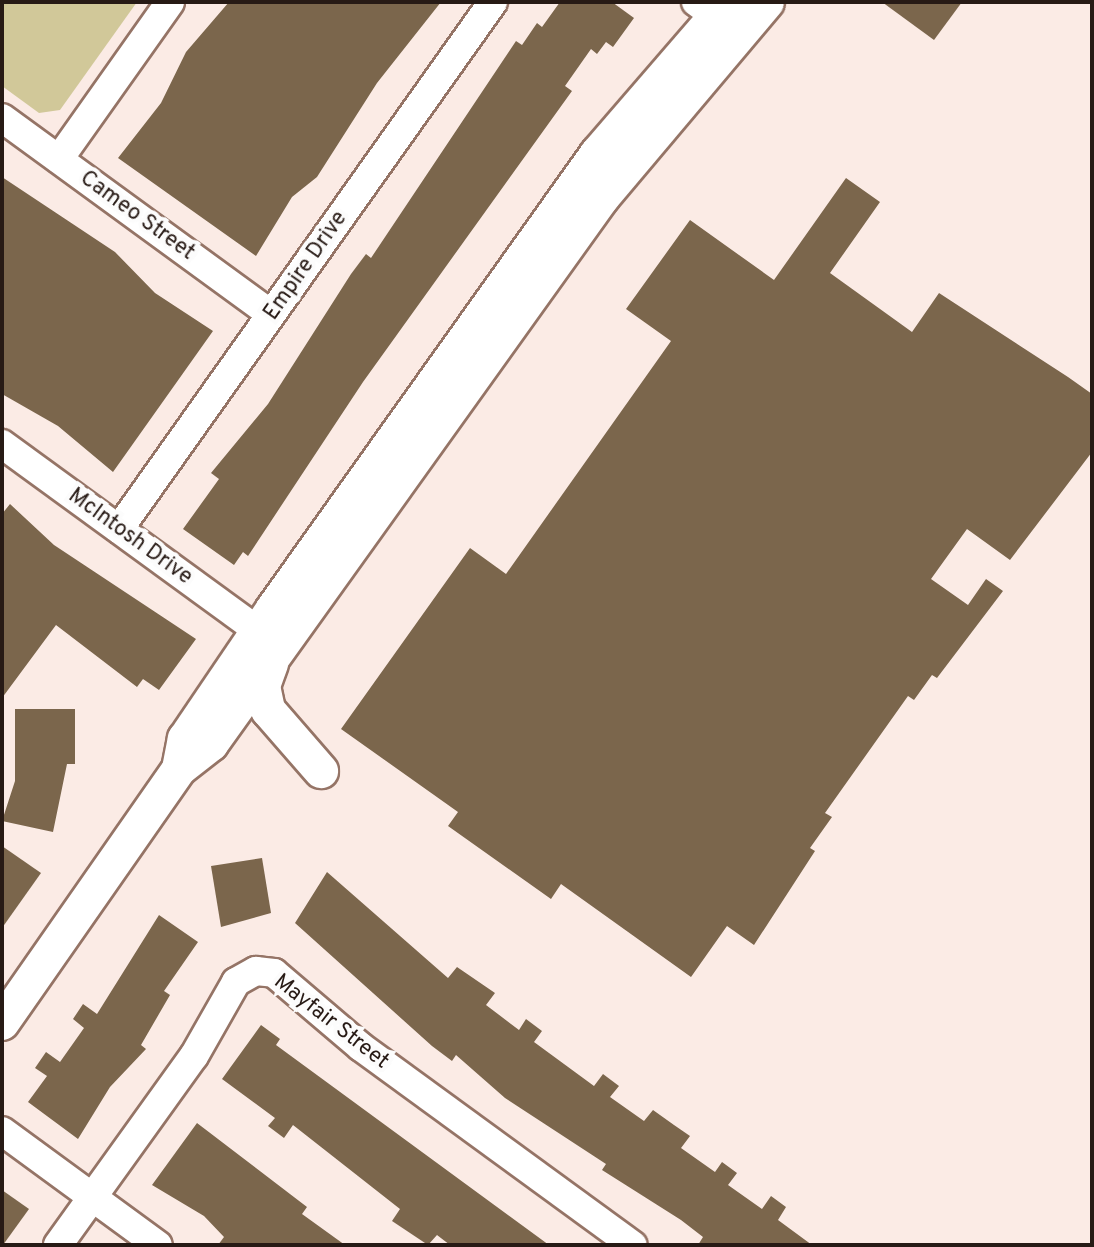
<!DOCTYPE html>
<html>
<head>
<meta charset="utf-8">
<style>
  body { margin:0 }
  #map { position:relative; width:1094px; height:1247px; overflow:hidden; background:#fbebe5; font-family:Overpass,sans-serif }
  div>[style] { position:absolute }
  .green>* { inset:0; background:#d1c899 }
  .building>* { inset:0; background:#7b664c }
  .roads { filter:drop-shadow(2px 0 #957466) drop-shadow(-2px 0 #957466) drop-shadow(0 2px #957466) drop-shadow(0 -2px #957466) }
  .minor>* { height:28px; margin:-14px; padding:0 14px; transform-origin:14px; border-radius:14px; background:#fff }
  .tertiary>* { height:34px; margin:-17px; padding:0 17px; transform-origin:17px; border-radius:17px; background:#fff }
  span { translate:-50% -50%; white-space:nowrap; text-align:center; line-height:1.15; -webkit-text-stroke:8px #fcfcfc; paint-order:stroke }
  .street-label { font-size:22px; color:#271a15 }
  .frame { position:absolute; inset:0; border:4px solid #271a15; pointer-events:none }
</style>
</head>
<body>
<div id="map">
  <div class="green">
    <i style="clip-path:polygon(2px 2px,137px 2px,60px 110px,39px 113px,2px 86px)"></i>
  </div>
  <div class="building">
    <i style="clip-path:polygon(229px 2px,441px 2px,377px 83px,317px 177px,292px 197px,256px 256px,118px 158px,161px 103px,186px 52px)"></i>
    <i style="clip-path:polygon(560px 2px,612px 2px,634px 18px,613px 47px,606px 42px,597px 54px,591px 49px,565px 86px,572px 91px,363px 382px,248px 556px,243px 552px,234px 565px,183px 529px,219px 479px,211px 473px,268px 404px,351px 274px,366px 254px,371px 258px,516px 41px,522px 45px,537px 23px,542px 27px)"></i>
    <i style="clip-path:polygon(882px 2px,962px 2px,934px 40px)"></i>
    <i style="clip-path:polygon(2px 177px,115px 252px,155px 293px,213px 331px,113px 472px,58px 426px,2px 394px)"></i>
    <i style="clip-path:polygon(846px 178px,880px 202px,830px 273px,912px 332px,939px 293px,1068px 377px,1092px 394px,1092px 452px,1010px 560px,967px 529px,931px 579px,968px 605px,986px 579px,1003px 591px,937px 678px,932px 675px,914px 700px,908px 696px,825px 813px,832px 817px,810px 848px,815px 851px,754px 945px,727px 926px,691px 977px,561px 884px,551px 899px,448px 826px,458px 812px,341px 729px,470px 548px,506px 574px,671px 341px,626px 309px,690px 220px,774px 280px)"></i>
    <i style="clip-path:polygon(10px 504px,54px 545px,196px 639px,159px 690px,143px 679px,137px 687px,56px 625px,2px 698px,2px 514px)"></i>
    <i style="clip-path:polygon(15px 709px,75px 709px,75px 764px,67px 764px,53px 832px,2px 821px,15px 781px)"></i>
    <i style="clip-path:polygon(2px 846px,41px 873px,2px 928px)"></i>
    <i style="clip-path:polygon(262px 858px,271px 913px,221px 927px,211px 866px)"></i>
    <i style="clip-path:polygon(327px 872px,448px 978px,457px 967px,495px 993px,486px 1005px,519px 1030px,526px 1019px,542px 1031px,534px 1042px,594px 1086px,603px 1074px,619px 1086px,610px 1097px,644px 1121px,653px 1110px,674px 1125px,690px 1136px,681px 1148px,715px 1172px,722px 1162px,737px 1173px,728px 1185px,762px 1209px,771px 1196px,786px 1207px,778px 1220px,812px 1245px,698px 1245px,703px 1237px,681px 1220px,602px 1170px,606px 1164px,505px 1098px,456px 1055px,452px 1061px,432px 1046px,295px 923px)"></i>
    <i style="clip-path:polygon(159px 915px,198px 942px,164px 991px,170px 995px,141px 1045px,146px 1049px,110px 1087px,78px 1139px,28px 1102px,47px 1076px,35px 1068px,46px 1052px,60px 1062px,84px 1028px,73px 1019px,83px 1004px,97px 1014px)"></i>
    <i style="clip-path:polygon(261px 1025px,280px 1039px,276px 1045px,549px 1245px,450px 1245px,437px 1235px,428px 1245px,392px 1221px,400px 1209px,293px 1125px,284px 1138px,268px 1126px,275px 1118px,222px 1079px)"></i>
    <i style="clip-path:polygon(197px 1123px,307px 1207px,302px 1214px,345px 1245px,218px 1245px,224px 1237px,204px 1216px,152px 1185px)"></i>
    <i style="clip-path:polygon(2px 1190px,29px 1209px,3px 1245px,2px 1245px)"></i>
  </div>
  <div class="roads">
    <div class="minor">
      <i style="left:696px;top:2px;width:26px;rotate:36deg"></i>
      <i style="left:2px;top:118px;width:333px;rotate:36.1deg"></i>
      <i style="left:59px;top:159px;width:192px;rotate:-54.7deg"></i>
      <i style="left:2px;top:444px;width:317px;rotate:36.1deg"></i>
      <i style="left:119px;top:529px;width:646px;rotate:-54.64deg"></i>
      <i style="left:2px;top:1131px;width:193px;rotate:36.2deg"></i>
      <i style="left:58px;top:1245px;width:233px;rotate:-54.3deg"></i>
      <i style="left:194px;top:1056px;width:85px;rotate:-60.4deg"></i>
      <i style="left:236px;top:982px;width:23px;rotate:-29deg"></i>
      <i style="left:256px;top:971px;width:18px;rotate:6deg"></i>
      <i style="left:274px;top:973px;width:114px;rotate:40.4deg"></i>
      <i style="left:361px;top:1047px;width:336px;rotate:36.1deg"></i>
    </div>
    <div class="tertiary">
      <i style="left:271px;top:664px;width:23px;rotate:110deg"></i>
      <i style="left:263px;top:686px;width:25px;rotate:78deg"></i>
      <i style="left:268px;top:710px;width:81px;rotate:49deg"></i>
      <i style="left:179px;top:769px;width:41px;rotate:-38deg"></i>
      <i style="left:211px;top:744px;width:672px;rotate:-54.39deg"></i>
      <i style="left:602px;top:198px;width:256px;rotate:-49.9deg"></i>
      <i style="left:2px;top:1023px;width:310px;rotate:-55.1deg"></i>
      <i style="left:179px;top:769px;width:31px;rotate:-79deg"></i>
      <i style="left:185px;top:739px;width:157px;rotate:-55.9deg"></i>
      <i style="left:273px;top:609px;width:559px;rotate:-54.55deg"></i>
      <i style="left:597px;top:154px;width:201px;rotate:-49.2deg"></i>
    </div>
  </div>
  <div class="street-label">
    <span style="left:137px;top:216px;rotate:36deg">Cameo Street</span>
    <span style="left:306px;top:266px;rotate:-55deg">Empire Drive</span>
    <span style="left:130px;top:537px;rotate:36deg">McIntosh Drive</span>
    <span style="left:331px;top:1022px;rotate:38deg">Mayfair Street</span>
  </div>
  <div class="frame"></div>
</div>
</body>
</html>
